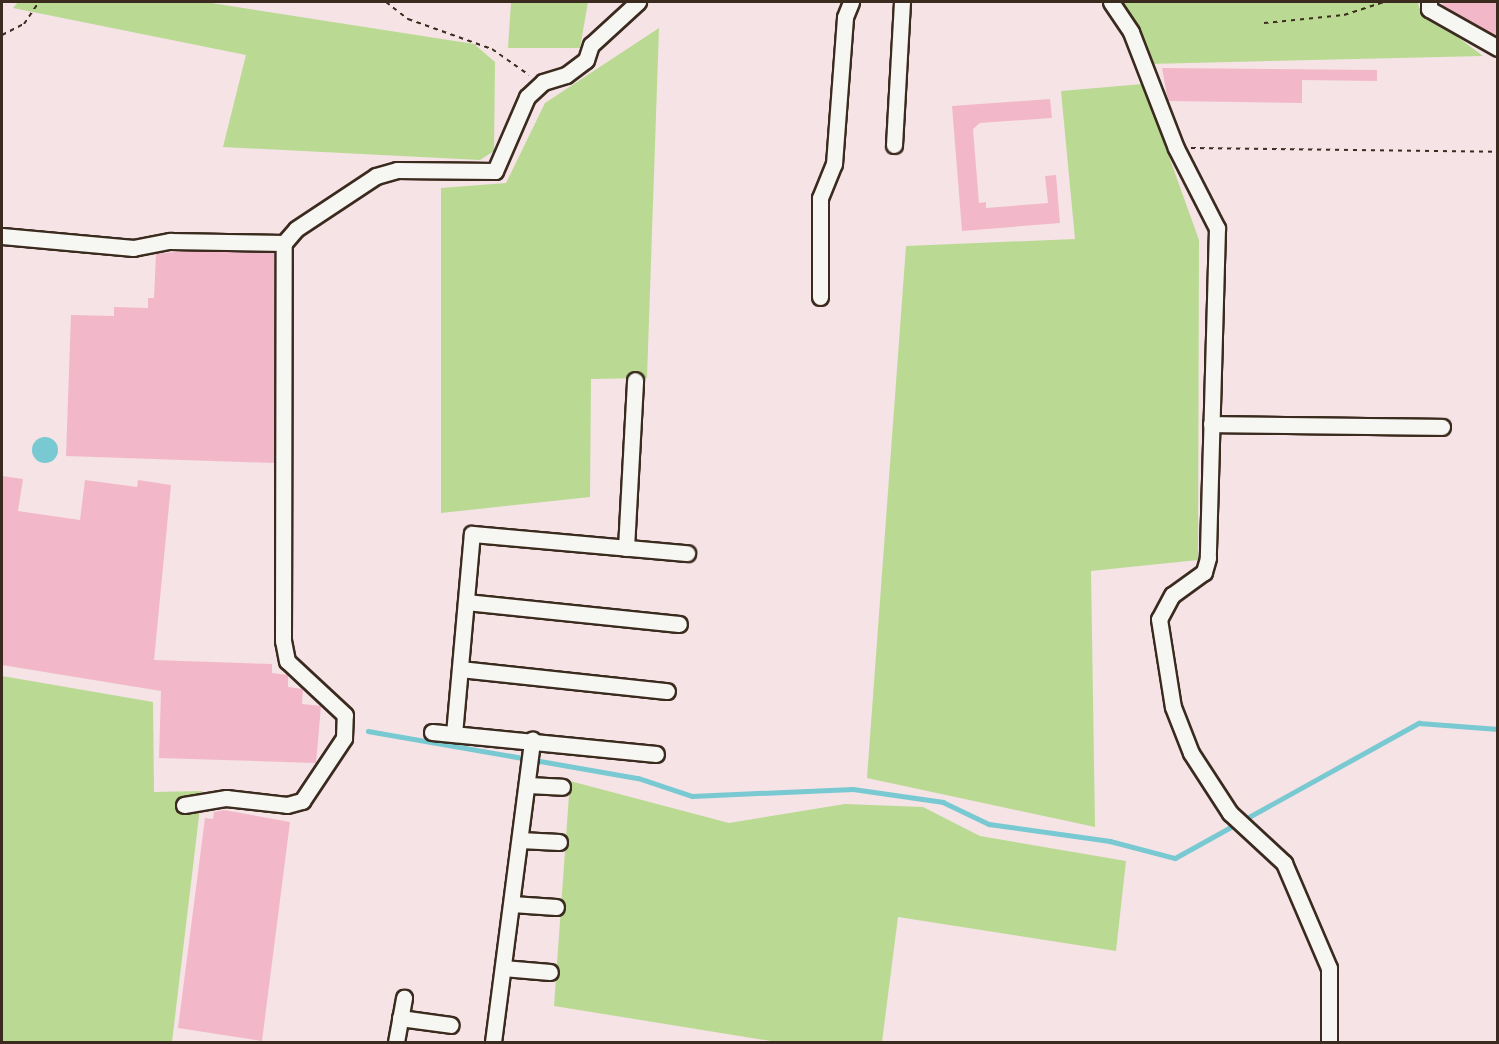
<!DOCTYPE html>
<html>
<head>
<meta charset="utf-8">
<style>
  body { margin:0 }
  #map { position:relative; width:1499px; height:1044px; overflow:hidden; background:#f5e3e6; font-family:"Shantell Sans",sans-serif }
  div>[style] { position:absolute }
  .green>* { inset:0; background:#bada93 }
  .water>* { inset:0; background:#78c9d1 }
  .round { border-radius:50% }
  .stream>* { height:4.5px; margin:-2.25px; padding:0 2.25px; transform-origin:2.25px; border-radius:2.25px; background:#78c9d1 }
  .building>* { inset:0; background:#f2b8ca }
  .path>* { height:2px; margin-top:-1px; transform-origin:0; background:repeating-linear-gradient(90deg,#3b2a1e 0 4.5px,transparent 0 9px) }
  .roads { filter:drop-shadow(2px 0 #3b2a1e) drop-shadow(-2px 0 #3b2a1e) drop-shadow(0 2px #3b2a1e) drop-shadow(0 -2px #3b2a1e) }
  .minor>* { height:15px; margin:-7.5px; padding:0 7.5px; transform-origin:7.5px; border-radius:7.5px; background:#f6f6f2 }
  span { translate:-50% -50%; white-space:nowrap; text-align:center; line-height:1.15; -webkit-text-stroke:4.5px #f6f6f2; paint-order:stroke }
  .frame { position:absolute; inset:0; border:3px solid #3b2a1e; pointer-events:none }
</style>
</head>
<body>
<div id="map">
  <div class="green">
    <i style="clip-path:polygon(18px 2px,205px 2px,474px 44px,495px 62px,494px 151px,480px 160px,223px 147px,246px 55px,13px 8px)"></i>
    <i style="clip-path:polygon(511px 2px,588px 2px,580px 48px,508px 48px)"></i>
    <i style="clip-path:polygon(1119px 2px,1418px 2px,1419px 8px,1483px 56px,1148px 64px)"></i>
    <i style="clip-path:polygon(659px 28px,647px 378px,591px 379px,590px 497px,441px 513px,441px 188px,506px 183px,545px 103px)"></i>
    <i style="clip-path:polygon(1143px 84px,1199px 240px,1198px 560px,1091px 571px,1095px 827px,867px 778px,906px 246px,1075px 239px,1061px 91px)"></i>
    <i style="clip-path:polygon(2px 676px,153px 702px,154px 792px,202px 791px,172px 1042px,2px 1042px)"></i>
    <i style="clip-path:polygon(570px 781px,729px 823px,845px 804px,923px 807px,980px 836px,1126px 861px,1116px 951px,898px 917px,882px 1042px,777px 1042px,554px 1006px)"></i>
  </div>
  <div class="water">
    <i class="round" style="left:32px;top:437px;width:26px;height:26px"></i>
  </div>
  <div class="stream">
    <i style="left:368px;top:731px;width:274px;rotate:9.9deg"></i>
    <i style="left:638px;top:778px;width:57px;rotate:18.4deg"></i>
    <i style="left:692px;top:796px;width:161px;rotate:-2.5deg"></i>
    <i style="left:853px;top:789px;width:91px;rotate:8.2deg"></i>
    <i style="left:943px;top:802px;width:51px;rotate:25.6deg"></i>
    <i style="left:989px;top:824px;width:122px;rotate:8deg"></i>
    <i style="left:1110px;top:841px;width:67px;rotate:14.7deg"></i>
    <i style="left:1175px;top:858px;width:279px;rotate:-29deg"></i>
    <i style="left:1419px;top:723px;width:79px;rotate:4.3deg"></i>
  </div>
  <div class="building">
    <i style="clip-path:polygon(1442px 2px,1497px 2px,1497px 37px,1443px 6px)"></i>
    <i style="clip-path:polygon(1162px 68px,1377px 70px,1377px 81px,1302px 80px,1302px 103px,1168px 101px)"></i>
    <i style="clip-path:polygon(1050px 99px,1052px 118px,980px 123px,973px 129px,979px 203px,986px 202px,986px 208px,1048px 203px,1045px 176px,1056px 175px,1060px 223px,962px 231px,952px 106px)"></i>
    <i style="clip-path:polygon(184px 251px,274px 253px,274px 463px,66px 456px,71px 315px,114px 316px,114px 307px,148px 308px,148px 298px,154px 298px,156px 254px)"></i>
    <i style="clip-path:polygon(2px 476px,23px 479px,18px 511px,80px 520px,85px 480px,137px 487px,138px 480px,171px 485px,154px 660px,272px 664px,272px 673px,288px 675px,288px 687px,303px 689px,302px 704px,321px 706px,316px 763px,159px 758px,161px 691px,2px 665px)"></i>
    <i style="clip-path:polygon(224px 810px,290px 822px,262px 1041px,178px 1028px,205px 818px,213px 819px,214px 812px)"></i>
  </div>
  <div class="path">
    <i style="left:386px;top:2px;width:28px;rotate:38deg"></i>
    <i style="left:408px;top:19px;width:89px;rotate:19.7deg"></i>
    <i style="left:492px;top:49px;width:45px;rotate:35.1deg"></i>
    <i style="left:1264px;top:23px;width:80px;rotate:-5.7deg"></i>
    <i style="left:1344px;top:15px;width:42px;rotate:-18deg"></i>
    <i style="left:2px;top:35px;width:25px;rotate:-27deg"></i>
    <i style="left:24px;top:24px;width:27px;rotate:-56deg"></i>
    <i style="left:1191px;top:148px;width:307px;rotate:0.7deg"></i>
  </div>
  <div class="roads">
    <div class="minor">
      <i style="left:1111px;top:2px;width:36px;rotate:56deg"></i>
      <i style="left:1131px;top:32px;width:124px;rotate:68.8deg"></i>
      <i style="left:1176px;top:148px;width:90px;rotate:62.9deg"></i>
      <i style="left:1217px;top:228px;width:330px;rotate:91.6deg"></i>
      <i style="left:1208px;top:558px;width:15px;rotate:106deg"></i>
      <i style="left:1204px;top:572px;width:39px;rotate:144deg"></i>
      <i style="left:1172px;top:595px;width:27px;rotate:118deg"></i>
      <i style="left:1159px;top:619px;width:89px;rotate:81deg"></i>
      <i style="left:1173px;top:707px;width:49px;rotate:68.6deg"></i>
      <i style="left:1191px;top:753px;width:72px;rotate:57deg"></i>
      <i style="left:1230px;top:813px;width:74px;rotate:42.8deg"></i>
      <i style="left:1284px;top:863px;width:114px;rotate:66.8deg"></i>
      <i style="left:1329px;top:968px;width:74px;rotate:90deg"></i>
      <i style="left:1429px;top:2px;width:7px;rotate:90deg"></i>
      <i style="left:1429px;top:9px;width:79px;rotate:29.5deg"></i>
      <i style="left:894px;top:145px;width:143px;rotate:-86.8deg"></i>
      <i style="left:2px;top:236px;width:132px;rotate:5.2deg"></i>
      <i style="left:133px;top:248px;width:38px;rotate:-11deg"></i>
      <i style="left:170px;top:241px;width:114px;rotate:1deg"></i>
      <i style="left:820px;top:297px;width:99px;rotate:-90deg"></i>
      <i style="left:820px;top:198px;width:37px;rotate:-68deg"></i>
      <i style="left:834px;top:164px;width:147px;rotate:-85.7deg"></i>
      <i style="left:845px;top:17px;width:16px;rotate:-68deg"></i>
      <i style="left:1211px;top:424px;width:231px;rotate:0.7deg"></i>
      <i style="left:626px;top:548px;width:168px;rotate:-86.9deg"></i>
      <i style="left:466px;top:602px;width:214px;rotate:5.9deg"></i>
      <i style="left:460px;top:669px;width:208px;rotate:6.1deg"></i>
      <i style="left:432px;top:732px;width:225px;rotate:5.6deg"></i>
      <i style="left:454px;top:734px;width:201px;rotate:-84.9deg"></i>
      <i style="left:472px;top:534px;width:216px;rotate:5.1deg"></i>
      <i style="left:528px;top:785px;width:34px;rotate:3deg"></i>
      <i style="left:184px;top:805px;width:43px;rotate:-9.5deg"></i>
      <i style="left:226px;top:798px;width:61px;rotate:6.5deg"></i>
      <i style="left:287px;top:805px;width:16px;rotate:-15deg"></i>
      <i style="left:302px;top:801px;width:76px;rotate:-56.3deg"></i>
      <i style="left:344px;top:738px;width:23px;rotate:-88deg"></i>
      <i style="left:345px;top:715px;width:79px;rotate:-137deg"></i>
      <i style="left:287px;top:661px;width:20px;rotate:-101deg"></i>
      <i style="left:283px;top:641px;width:398px;rotate:-89.9deg"></i>
      <i style="left:284px;top:243px;width:18px;rotate:-49deg"></i>
      <i style="left:296px;top:229px;width:96px;rotate:-33.5deg"></i>
      <i style="left:376px;top:176px;width:22px;rotate:-16deg"></i>
      <i style="left:397px;top:170px;width:98px;rotate:0.6deg"></i>
      <i style="left:495px;top:171px;width:81px;rotate:-66.6deg"></i>
      <i style="left:527px;top:97px;width:22px;rotate:-43deg"></i>
      <i style="left:543px;top:82px;width:24px;rotate:-17deg"></i>
      <i style="left:566px;top:75px;width:25px;rotate:-37deg"></i>
      <i style="left:586px;top:60px;width:16px;rotate:-72deg"></i>
      <i style="left:591px;top:45px;width:64px;rotate:-42.5deg"></i>
      <i style="left:520px;top:840px;width:39px;rotate:3deg"></i>
      <i style="left:512px;top:904px;width:44px;rotate:3.9deg"></i>
      <i style="left:503px;top:968px;width:47px;rotate:4.9deg"></i>
      <i style="left:400px;top:1018px;width:51px;rotate:7.8deg"></i>
      <i style="left:396px;top:1042px;width:45px;rotate:-79.7deg"></i>
      <i style="left:493px;top:1042px;width:305px;rotate:-82.6deg"></i>
    </div>
  </div>
  <div class="frame"></div>
</div>
</body>
</html>
